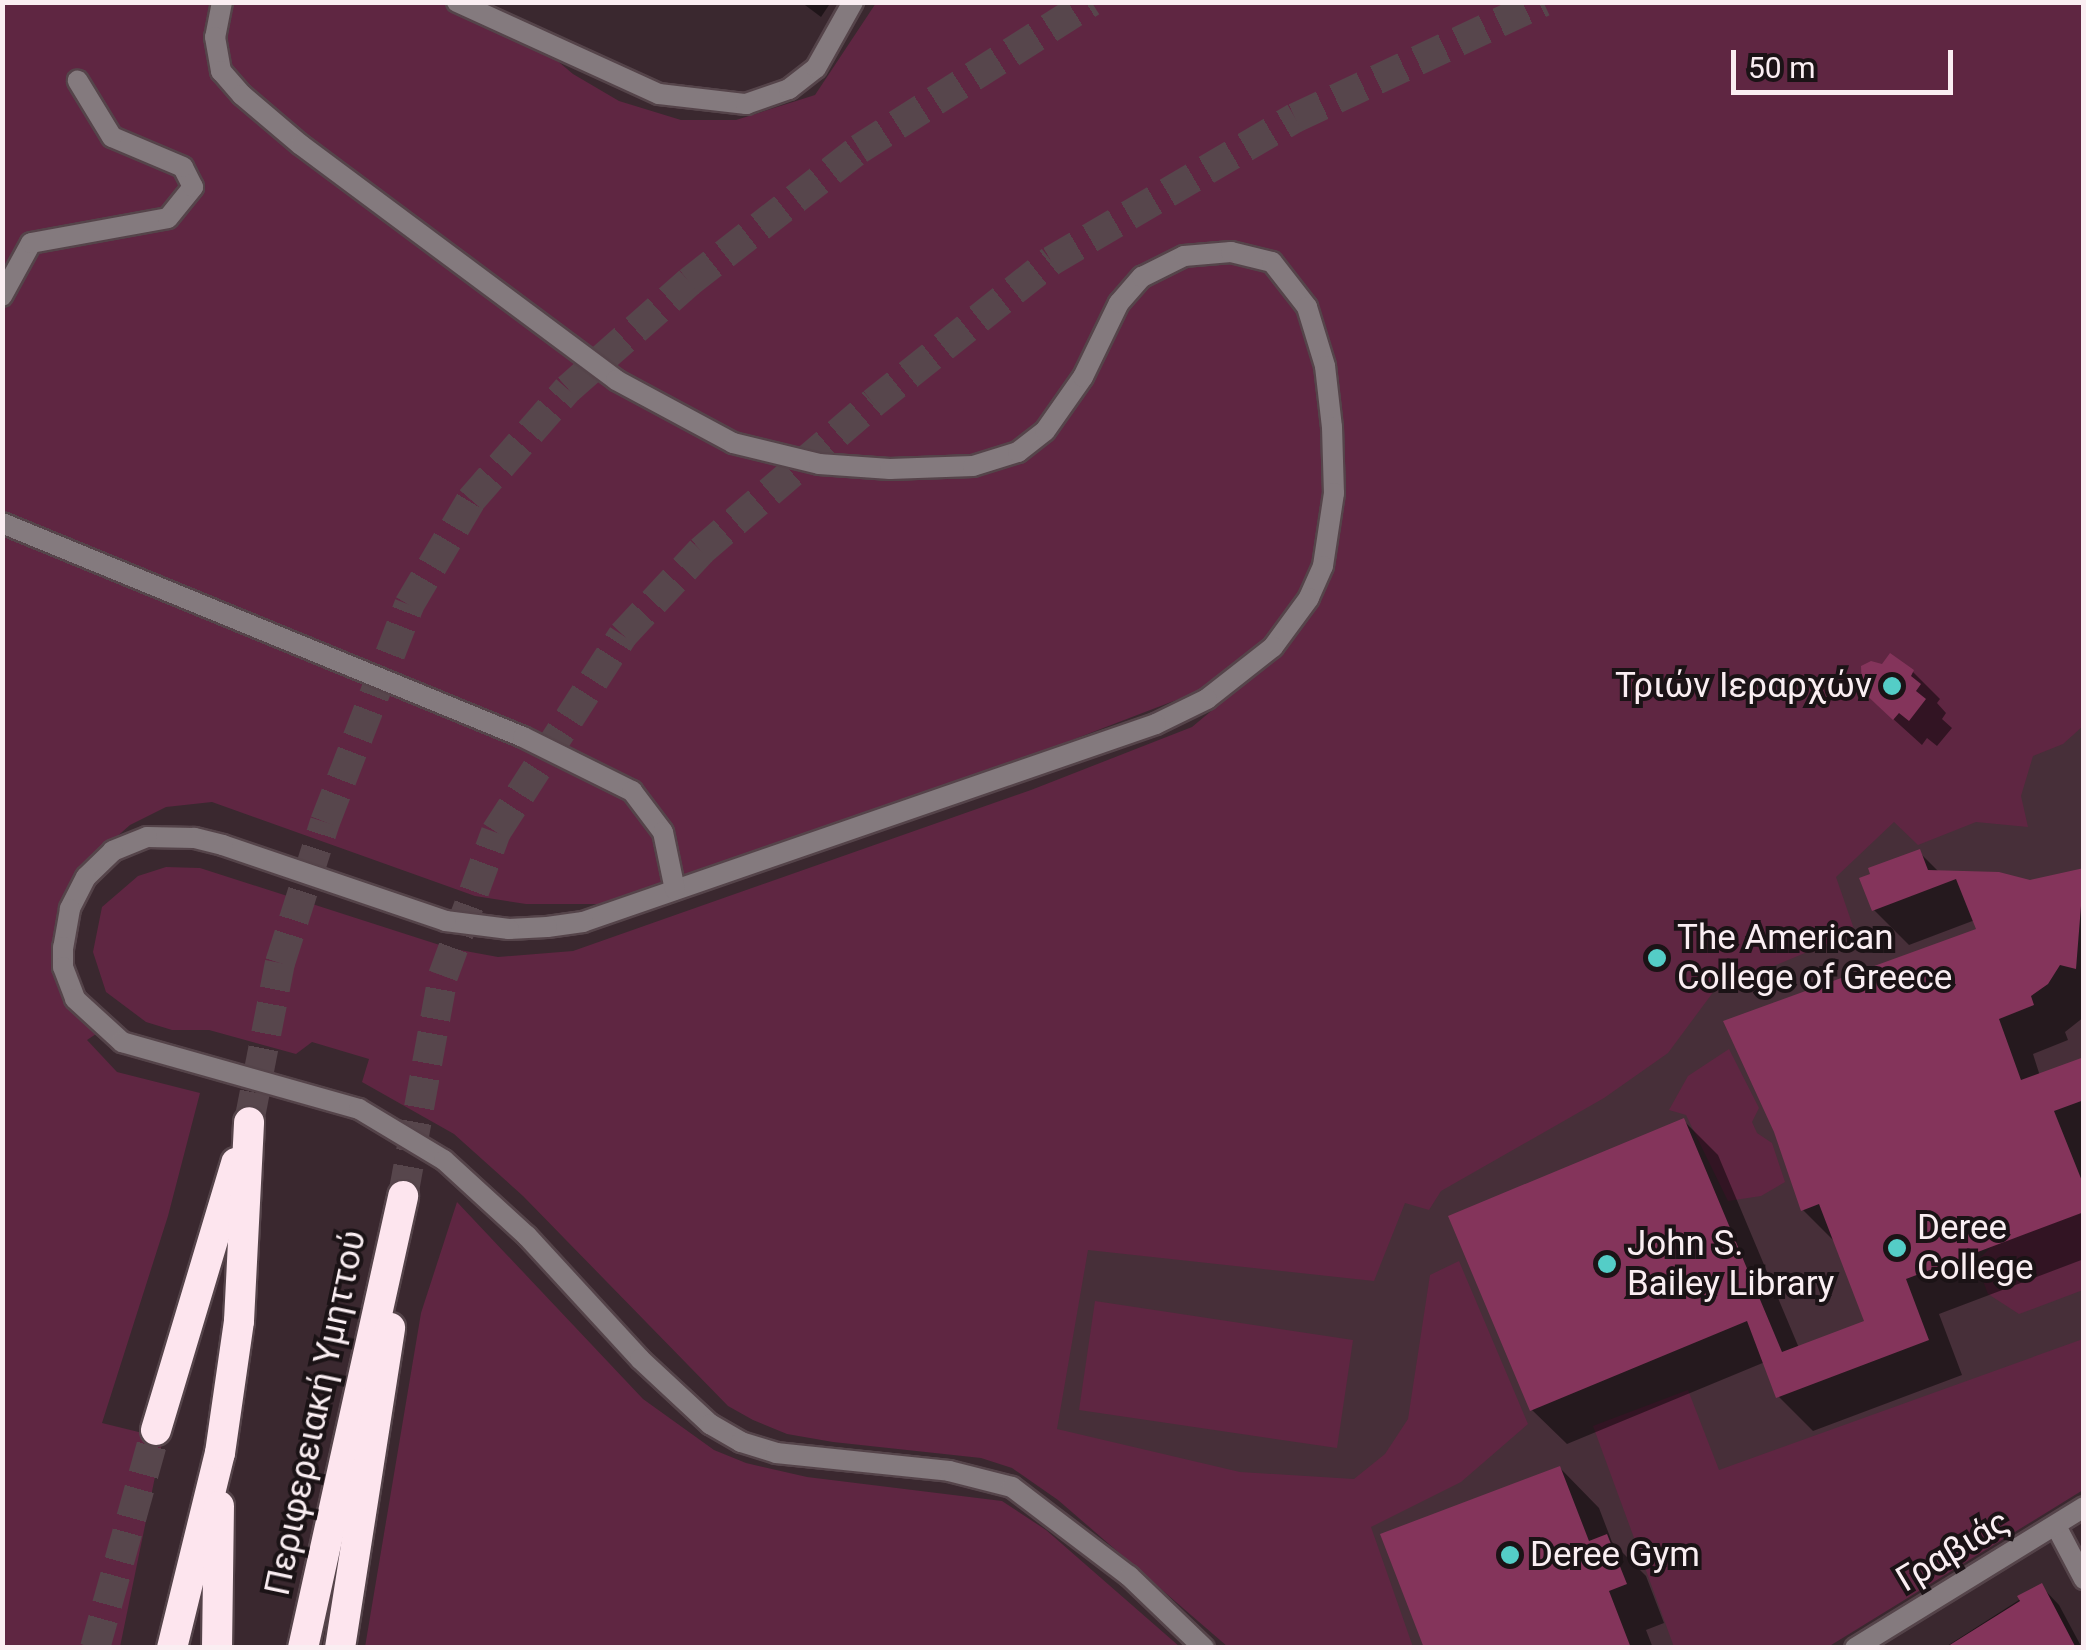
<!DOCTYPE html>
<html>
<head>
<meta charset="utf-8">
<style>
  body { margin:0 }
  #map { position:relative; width:2086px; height:1650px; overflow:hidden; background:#3a282f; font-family:Roboto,sans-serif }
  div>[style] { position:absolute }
  .built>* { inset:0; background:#472f39 }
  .green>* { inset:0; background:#5f2642 }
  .shadow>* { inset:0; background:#0007 }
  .building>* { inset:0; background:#84345b }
  .motorway-tunnel>* { height:30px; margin-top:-15px; transform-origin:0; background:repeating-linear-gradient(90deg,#57464c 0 30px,transparent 0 45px) }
  .roads { filter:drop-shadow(2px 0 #55444a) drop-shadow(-2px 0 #55444a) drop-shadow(0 2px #55444a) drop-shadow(0 -2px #55444a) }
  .minor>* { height:20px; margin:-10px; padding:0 10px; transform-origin:10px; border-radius:10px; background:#847a7e }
  .tertiary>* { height:20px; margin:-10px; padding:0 10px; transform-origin:10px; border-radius:10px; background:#847a7e }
  .motorway>* { height:30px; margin:-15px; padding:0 15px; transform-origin:15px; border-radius:15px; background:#fde5ee }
  .dots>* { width:28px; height:28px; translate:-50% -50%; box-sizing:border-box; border:5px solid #1b1316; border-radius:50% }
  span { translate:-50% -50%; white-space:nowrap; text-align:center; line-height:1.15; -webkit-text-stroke:8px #1b1316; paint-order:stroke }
  .poi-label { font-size:35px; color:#faeef2 }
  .right { translate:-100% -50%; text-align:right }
  .left { translate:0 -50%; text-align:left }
  .street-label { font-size:35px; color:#faeef2 }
  .frame { position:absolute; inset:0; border:5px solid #faeef2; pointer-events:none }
  .scale { position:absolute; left:1731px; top:50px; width:222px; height:45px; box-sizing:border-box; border:5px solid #faeef2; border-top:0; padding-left:12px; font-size:30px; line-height:35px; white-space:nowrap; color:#faeef2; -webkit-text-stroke:8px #1b1316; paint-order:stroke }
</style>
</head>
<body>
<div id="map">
  <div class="built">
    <i style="clip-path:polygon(2083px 298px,2083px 1486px,1822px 1647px,1234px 1648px,997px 1386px,1003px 1301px)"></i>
  </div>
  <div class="green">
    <i style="clip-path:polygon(3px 3px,457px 3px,515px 25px,573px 74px,619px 101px,681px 120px,736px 120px,815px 95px,876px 3px,2083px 3px,2083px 726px,2063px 744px,2033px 756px,2021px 796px,2028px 827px,1976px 822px,1918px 845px,1894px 822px,1836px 877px,1855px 932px,1714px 991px,1668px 1053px,1604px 1098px,1441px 1191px,1429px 1210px,1405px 1203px,1374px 1281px,1088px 1250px,1057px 1429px,1240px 1472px,1354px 1479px,1385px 1454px,1408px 1419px,1430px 1275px,1459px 1261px,1528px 1424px,1461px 1482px,1371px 1527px,1413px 1647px,1228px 1647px,1058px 1500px,1012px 1468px,981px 1458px,833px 1442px,787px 1434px,753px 1420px,728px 1406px,523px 1196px,454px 1134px,362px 1082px,369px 1059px,312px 1042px,296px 1054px,209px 1030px,172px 1030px,146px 1022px,106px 992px,93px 952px,102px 907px,138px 876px,166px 867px,200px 868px,449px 948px,498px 957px,573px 951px,1031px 790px,1192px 727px,1265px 666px,994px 770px,600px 904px,526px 904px,475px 896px,212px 802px,166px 807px,130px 825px,104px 848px,67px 942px,96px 1034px,87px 1040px,117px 1072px,200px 1093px,168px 1216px,102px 1423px,163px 1438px,120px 1647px,3px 1648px)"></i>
    <i style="clip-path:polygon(1729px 1049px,1759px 1108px,1752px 1122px,1757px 1133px,1772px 1143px,1785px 1182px,1761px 1196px,1728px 1201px,1686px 1115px,1669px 1110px,1688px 1076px)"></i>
    <i style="clip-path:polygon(457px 1202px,643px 1399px,714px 1450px,746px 1463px,807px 1477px,1002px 1501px,1046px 1530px,1180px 1647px,365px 1647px,421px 1313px)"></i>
    <i style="clip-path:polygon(2083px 1210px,2083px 1290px,2019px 1314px,1988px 1294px,1976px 1262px,1995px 1243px)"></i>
    <i style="clip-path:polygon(1095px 1301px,1353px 1340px,1337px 1448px,1079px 1410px)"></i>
    <i style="clip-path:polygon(2083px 1339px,2083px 1490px,1828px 1647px,1674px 1647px,1593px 1426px,1688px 1390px,1719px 1470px)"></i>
  </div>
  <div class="shadow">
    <i style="clip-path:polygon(801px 2px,831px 2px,821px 17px)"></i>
    <i style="clip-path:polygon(1863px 668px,1913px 672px,1940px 699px,1937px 703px,1946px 713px,1942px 719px,1952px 728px,1937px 746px,1927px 738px,1922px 745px,1870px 698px,1861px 677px)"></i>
    <i style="clip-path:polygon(1919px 852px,1940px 873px,2030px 882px,2084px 871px,2084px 1017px,2065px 1032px,2068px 1040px,2033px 1054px,2040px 1076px,2084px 1059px,2084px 1259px,1939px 1314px,1962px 1375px,1813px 1431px,1778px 1396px,1765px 1362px,1567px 1444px,1532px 1410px,1684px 1121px,1718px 1155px,1799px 1348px,1867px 1323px,1837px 1244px,1803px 1210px,1979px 930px,1975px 920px,1909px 945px,1874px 910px)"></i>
    <i style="clip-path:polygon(1560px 1468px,1599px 1508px,1612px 1542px,1646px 1576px,1664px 1623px,1646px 1630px,1653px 1648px,1427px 1648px)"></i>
    <i style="clip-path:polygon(2041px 1586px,2059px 1605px,2082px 1648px,1944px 1648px)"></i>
  </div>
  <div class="building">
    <i style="clip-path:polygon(1890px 653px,1914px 670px,1911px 676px,1921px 684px,1916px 691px,1926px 699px,1909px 721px,1899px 713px,1893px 720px,1862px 691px,1861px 666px,1871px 661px,1882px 664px)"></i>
    <i style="clip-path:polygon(1920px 849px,1928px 870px,1999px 872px,2030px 880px,2084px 868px,2076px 969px,2060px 965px,2048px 984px,2031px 996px,2034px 1005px,1999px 1019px,2021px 1080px,2084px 1057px,2084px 1100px,2054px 1111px,2084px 1186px,2084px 1212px,1906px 1279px,1929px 1340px,1776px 1398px,1747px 1321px,1530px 1411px,1448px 1216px,1684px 1118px,1782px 1352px,1864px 1321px,1819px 1204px,1801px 1211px,1774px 1132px,1723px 1021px,1976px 929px,1956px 879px,1872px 911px,1859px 878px,1870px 874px,1868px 868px)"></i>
    <i style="clip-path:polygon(1560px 1466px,1589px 1541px,1607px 1534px,1627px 1584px,1609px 1591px,1631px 1648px,1424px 1648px,1380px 1534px)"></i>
    <i style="clip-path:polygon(2042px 1583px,2076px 1648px,1945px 1648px,2020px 1601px,2017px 1596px)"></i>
  </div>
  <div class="motorway-tunnel">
    <i style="left:249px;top:1122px;width:162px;rotate:-79deg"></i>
    <i style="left:280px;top:963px;width:148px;rotate:-72.3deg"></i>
    <i style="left:325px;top:822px;width:233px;rotate:-68.8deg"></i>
    <i style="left:409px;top:605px;width:122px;rotate:-59.4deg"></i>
    <i style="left:471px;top:500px;width:147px;rotate:-48.9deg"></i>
    <i style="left:568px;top:389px;width:162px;rotate:-41.5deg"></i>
    <i style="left:689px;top:282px;width:216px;rotate:-38deg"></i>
    <i style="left:859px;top:149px;width:275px;rotate:-32.4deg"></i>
    <i style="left:403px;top:1196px;width:224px;rotate:-79.7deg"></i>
    <i style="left:443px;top:976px;width:153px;rotate:-69.8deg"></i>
    <i style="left:496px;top:832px;width:234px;rotate:-57.2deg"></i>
    <i style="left:623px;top:635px;width:115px;rotate:-47.1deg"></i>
    <i style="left:701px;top:551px;width:227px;rotate:-40.7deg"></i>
    <i style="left:873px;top:403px;width:228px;rotate:-38.6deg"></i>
    <i style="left:1051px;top:261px;width:283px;rotate:-30.4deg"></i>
    <i style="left:1295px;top:118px;width:274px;rotate:-25.1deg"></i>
    <i style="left:95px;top:1648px;width:226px;rotate:-74.4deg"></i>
  </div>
  <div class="roads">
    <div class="minor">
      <i style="left:222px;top:2px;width:36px;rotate:101deg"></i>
      <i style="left:215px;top:37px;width:35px;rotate:80deg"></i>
      <i style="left:221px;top:71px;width:32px;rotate:49deg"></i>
      <i style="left:242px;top:95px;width:77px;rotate:40.3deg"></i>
      <i style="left:301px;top:145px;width:393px;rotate:36.7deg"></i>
      <i style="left:616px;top:380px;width:133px;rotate:28.3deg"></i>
      <i style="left:733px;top:443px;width:89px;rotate:13.7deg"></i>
      <i style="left:819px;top:464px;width:71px;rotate:4deg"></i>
      <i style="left:890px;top:469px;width:83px;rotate:-2.1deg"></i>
      <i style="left:973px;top:466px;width:47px;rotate:-17.3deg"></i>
      <i style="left:1018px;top:452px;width:34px;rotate:-38deg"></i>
      <i style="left:1045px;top:431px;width:66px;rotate:-54.9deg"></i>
      <i style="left:1083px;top:377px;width:82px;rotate:-64.1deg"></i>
      <i style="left:1119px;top:303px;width:35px;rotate:-49deg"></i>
      <i style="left:1142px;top:277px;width:47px;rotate:-26.6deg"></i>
      <i style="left:1184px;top:256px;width:47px;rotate:-4.9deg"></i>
      <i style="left:1231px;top:252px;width:42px;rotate:13.7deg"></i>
      <i style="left:1272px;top:262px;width:57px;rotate:52.1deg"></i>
      <i style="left:1307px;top:307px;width:62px;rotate:73deg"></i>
      <i style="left:1325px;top:366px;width:61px;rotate:83.5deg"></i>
      <i style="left:1332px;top:427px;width:66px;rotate:88.3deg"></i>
      <i style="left:1334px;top:493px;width:74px;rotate:98.6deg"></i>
      <i style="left:1323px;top:566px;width:35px;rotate:114deg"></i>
      <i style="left:1309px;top:598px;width:61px;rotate:126.3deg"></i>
      <i style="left:1273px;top:647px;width:84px;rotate:141.8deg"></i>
      <i style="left:1207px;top:699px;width:57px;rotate:153.9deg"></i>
      <i style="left:1156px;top:724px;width:606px;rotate:160.94deg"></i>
      <i style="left:583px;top:922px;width:36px;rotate:172deg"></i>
      <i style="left:547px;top:927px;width:38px;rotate:177deg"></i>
      <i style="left:509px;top:929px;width:64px;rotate:-172.8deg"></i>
      <i style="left:446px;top:921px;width:236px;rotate:-161.2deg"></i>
      <i style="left:223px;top:845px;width:30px;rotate:-166deg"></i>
      <i style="left:194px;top:838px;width:47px;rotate:-178.8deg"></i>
      <i style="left:147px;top:837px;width:37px;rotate:158deg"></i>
      <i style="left:113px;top:851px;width:37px;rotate:136deg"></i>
      <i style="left:86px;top:877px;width:36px;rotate:117deg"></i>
      <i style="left:70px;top:909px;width:39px;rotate:100deg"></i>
      <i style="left:63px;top:947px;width:20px;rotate:90deg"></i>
      <i style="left:63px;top:967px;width:34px;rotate:69deg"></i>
      <i style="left:75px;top:999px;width:64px;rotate:42.5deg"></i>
      <i style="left:122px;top:1042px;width:246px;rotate:15.8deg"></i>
      <i style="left:359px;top:1109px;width:99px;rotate:31deg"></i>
      <i style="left:444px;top:1160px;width:113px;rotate:42.5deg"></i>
      <i style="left:527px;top:1236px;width:167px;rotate:47.4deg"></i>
      <i style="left:640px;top:1359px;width:96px;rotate:42.9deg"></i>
      <i style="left:710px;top:1424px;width:36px;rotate:30deg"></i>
      <i style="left:741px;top:1442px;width:37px;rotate:17deg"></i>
      <i style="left:776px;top:1453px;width:174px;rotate:5.9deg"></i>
      <i style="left:949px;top:1471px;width:65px;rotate:14.3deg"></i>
      <i style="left:1012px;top:1487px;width:147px;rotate:37.3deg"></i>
      <i style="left:1129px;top:1576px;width:104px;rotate:43.8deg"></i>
      <i style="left:457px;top:2px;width:222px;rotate:24.5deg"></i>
      <i style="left:659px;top:94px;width:88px;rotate:6.6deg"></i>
      <i style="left:746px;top:104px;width:46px;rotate:-19.2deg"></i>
      <i style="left:789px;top:89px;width:34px;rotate:-38deg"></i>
      <i style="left:816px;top:68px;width:76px;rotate:-60.7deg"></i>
      <i style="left:2px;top:296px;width:60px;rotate:-61.3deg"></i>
      <i style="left:31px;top:243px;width:139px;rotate:-10.3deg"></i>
      <i style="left:168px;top:218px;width:40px;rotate:-51deg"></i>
      <i style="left:193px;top:187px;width:22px;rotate:-117deg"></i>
      <i style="left:183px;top:167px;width:77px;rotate:-157.1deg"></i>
      <i style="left:112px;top:137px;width:66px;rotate:-121.3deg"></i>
      <i style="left:2px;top:523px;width:563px;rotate:22.33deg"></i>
      <i style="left:523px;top:737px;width:122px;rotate:26.4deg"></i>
      <i style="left:632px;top:791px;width:51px;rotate:52.9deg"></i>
      <i style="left:663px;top:832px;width:59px;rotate:78.3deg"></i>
      <i style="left:2056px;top:1526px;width:60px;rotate:62.2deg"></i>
    </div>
    <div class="tertiary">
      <i style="left:1855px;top:1648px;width:269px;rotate:-31.6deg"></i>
    </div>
    <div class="motorway">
      <i style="left:156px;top:1430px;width:279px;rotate:-73.3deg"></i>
      <i style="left:172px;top:1648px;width:201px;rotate:-76.2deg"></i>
      <i style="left:220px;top:1453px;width:133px;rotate:-81.8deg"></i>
      <i style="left:239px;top:1321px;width:199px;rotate:-87.1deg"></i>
      <i style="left:217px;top:1648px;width:142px;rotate:-89.2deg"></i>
      <i style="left:303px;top:1648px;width:463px;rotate:-77.5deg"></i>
      <i style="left:340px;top:1648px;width:324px;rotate:-81.1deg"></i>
    </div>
  </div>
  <div class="dots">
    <i style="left:1892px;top:686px;background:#54cdc7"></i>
    <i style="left:1657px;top:958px;background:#54cdc7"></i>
    <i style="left:1897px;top:1248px;background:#54cdc7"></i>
    <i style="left:1607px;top:1264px;background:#54cdc7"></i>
    <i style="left:1510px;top:1555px;background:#54cdc7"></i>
  </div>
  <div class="poi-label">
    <span class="right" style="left:1872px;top:686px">Τριών Ιεραρχών</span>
    <span class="left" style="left:1677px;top:958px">The American<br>College of Greece</span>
    <span class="left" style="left:1917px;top:1248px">Deree<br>College</span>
    <span class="left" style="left:1627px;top:1264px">John S.<br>Bailey Library</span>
    <span class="left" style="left:1530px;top:1555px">Deree Gym</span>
  </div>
  <div class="street-label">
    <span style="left:316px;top:1413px;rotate:-78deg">Περιφερειακή Υμηττού</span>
    <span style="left:1953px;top:1551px;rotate:-31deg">Γραβιάς</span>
  </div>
  <div class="frame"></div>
  <div class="scale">50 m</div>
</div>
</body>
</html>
